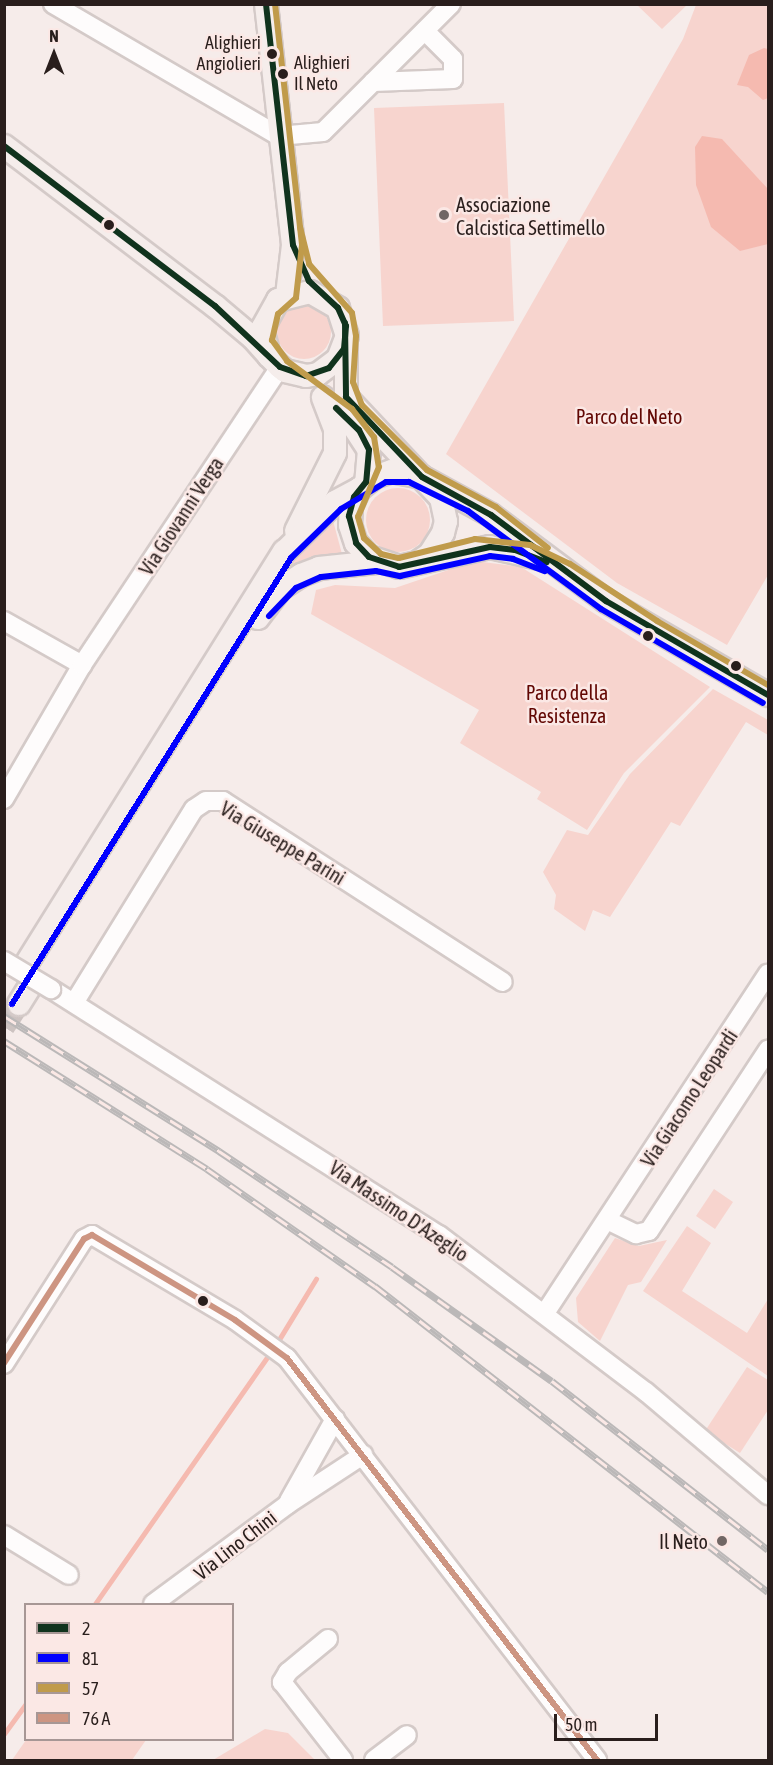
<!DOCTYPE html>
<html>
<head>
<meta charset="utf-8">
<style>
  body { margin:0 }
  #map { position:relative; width:773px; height:1765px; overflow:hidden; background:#f6ecea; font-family:"Asap Condensed",sans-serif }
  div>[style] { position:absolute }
  .green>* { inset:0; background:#f7d4ce }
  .round { border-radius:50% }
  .water>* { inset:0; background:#f5bab0 }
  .stream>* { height:4.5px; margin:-2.25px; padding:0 2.25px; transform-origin:2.25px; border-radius:2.25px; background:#f5bab0 }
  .major-tunnel>* { height:22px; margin-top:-11px; transform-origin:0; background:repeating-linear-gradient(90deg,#cdc3c1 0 22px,transparent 0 33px) }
  .roads { filter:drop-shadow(2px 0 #d4cac8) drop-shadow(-2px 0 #d4cac8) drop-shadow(0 2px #d4cac8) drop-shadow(0 -2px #d4cac8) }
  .minor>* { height:18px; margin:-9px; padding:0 9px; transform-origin:9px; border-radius:9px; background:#fefcfc }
  .major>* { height:22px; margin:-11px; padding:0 11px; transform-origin:11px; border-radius:11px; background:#f5edeb }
  .rail>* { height:7px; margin-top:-3.5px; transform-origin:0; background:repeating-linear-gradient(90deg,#fbe8e5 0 14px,#bbb8b8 0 28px); box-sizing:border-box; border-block:2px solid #bbb8b8 }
  .bridges { filter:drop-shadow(2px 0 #d4cac8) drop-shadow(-2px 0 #d4cac8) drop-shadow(0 2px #d4cac8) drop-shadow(0 -2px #d4cac8) }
  .minor-bridge>* { height:18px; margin:-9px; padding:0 9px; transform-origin:9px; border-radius:9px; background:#fefcfc }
  .bus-1>* { height:6px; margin:-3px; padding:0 3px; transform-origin:3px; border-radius:3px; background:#10331d }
  .bus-2>* { height:6px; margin:-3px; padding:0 3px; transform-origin:3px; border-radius:3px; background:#00f }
  .bus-3>* { height:6px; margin:-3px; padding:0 3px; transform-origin:3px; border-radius:3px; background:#c09b4b }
  .bus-4>* { height:6px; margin:-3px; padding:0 3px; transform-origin:3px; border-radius:3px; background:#cd9582 }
  .dots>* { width:16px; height:16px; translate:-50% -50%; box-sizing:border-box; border:3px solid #fbe8e5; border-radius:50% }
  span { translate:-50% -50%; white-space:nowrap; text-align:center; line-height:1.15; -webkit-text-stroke:5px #fbe8e5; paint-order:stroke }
  .bus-label { font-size:18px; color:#291e1c }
  .right { translate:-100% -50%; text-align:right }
  .left { translate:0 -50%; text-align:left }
  .poi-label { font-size:20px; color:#291e1c }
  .park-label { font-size:20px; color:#620703 }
  .street-label { font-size:20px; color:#291e1c }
  .frame { position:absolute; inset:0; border:6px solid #291e1c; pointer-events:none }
  .legend { position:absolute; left:24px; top:1603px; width:210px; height:138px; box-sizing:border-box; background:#fbe8e5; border:2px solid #a79795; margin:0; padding:8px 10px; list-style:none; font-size:18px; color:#291e1c }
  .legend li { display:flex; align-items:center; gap:12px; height:30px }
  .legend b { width:30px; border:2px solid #a79795 }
  .north { position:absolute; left:24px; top:24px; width:60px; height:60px; -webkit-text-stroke:4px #fbe8e5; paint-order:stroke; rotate:0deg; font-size:16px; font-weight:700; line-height:24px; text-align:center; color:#291e1c }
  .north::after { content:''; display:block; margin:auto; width:21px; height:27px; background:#291e1c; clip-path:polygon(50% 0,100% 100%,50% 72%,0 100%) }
  .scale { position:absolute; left:554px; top:1714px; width:104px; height:27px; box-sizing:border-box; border:3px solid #291e1c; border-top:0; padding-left:8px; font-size:18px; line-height:21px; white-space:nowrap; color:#291e1c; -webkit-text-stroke:4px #fbe8e5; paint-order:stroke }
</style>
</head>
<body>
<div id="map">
  <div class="green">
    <i style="clip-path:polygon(637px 5px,687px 5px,662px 29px)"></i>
    <i style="clip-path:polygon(696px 5px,768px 5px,768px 575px,727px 645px,617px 583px,446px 454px,683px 39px)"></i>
    <i style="clip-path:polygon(504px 103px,514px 321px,383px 326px,374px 108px)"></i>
    <i class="round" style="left:277px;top:305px;width:54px;height:54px"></i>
    <i class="round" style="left:366px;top:488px;width:64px;height:64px"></i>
    <i style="clip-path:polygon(332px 517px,342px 554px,286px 568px,300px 542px)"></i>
    <i style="clip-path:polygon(475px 561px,521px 567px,710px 687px,624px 773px,587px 830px,537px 799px,541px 792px,460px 743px,479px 710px,311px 614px,316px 590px,335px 585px,395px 588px)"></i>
    <i style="clip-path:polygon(713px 689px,768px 720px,768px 735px,746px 722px,680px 826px,671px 822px,610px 917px,593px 910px,585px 931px,554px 909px,556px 895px,543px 872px,567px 830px,588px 835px,630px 774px)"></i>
    <i style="clip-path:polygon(714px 1189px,733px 1202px,715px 1229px,696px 1216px)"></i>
    <i style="clip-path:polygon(687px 1226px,711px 1243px,682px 1291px,747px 1333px,768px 1299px,768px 1376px,643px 1291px)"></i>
    <i style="clip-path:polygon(615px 1238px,639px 1246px,667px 1240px,641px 1282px,628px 1285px,600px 1341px,578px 1322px,576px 1298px)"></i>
    <i style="clip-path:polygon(747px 1367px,768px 1380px,768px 1410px,740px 1453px,705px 1431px)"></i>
    <i style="clip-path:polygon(265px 1729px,288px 1733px,315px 1760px,213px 1760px)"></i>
    <i style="clip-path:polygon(26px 1740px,146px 1740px,132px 1760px,12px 1760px)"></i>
  </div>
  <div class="water">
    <i style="clip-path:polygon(764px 48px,768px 49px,768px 98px,763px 100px,748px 87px,737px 85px,749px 55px)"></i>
    <i style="clip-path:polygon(702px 136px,722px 139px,768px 189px,768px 244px,740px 251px,711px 227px,696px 185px,695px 147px)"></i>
  </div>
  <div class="stream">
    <i style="left:280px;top:1338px;width:69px;rotate:-58.6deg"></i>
    <i style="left:95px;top:1604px;width:299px;rotate:-55.1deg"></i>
    <i style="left:4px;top:1734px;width:37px;rotate:-54deg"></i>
  </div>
  <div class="major-tunnel">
    <i style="left:4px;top:1027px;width:27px;rotate:-57deg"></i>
  </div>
  <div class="roads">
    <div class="minor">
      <i style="left:53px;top:4px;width:262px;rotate:30.3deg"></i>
      <i style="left:279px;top:136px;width:44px;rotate:-5.2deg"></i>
      <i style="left:323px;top:132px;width:181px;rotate:-45deg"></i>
      <i style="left:373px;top:82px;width:80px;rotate:-2.1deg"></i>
      <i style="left:453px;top:79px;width:20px;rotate:-90deg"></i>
      <i style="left:453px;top:59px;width:40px;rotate:-135deg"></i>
      <i style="left:4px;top:621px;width:90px;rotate:29.4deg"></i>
      <i style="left:4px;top:799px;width:155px;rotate:-59.8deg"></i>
      <i style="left:82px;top:665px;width:358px;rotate:-56.4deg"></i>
      <i style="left:51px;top:989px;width:459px;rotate:32.4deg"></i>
      <i style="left:439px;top:1235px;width:260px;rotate:37.2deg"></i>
      <i style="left:646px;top:1392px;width:160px;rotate:40.2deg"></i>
      <i style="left:74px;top:1003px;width:228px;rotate:-58.3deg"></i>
      <i style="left:194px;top:809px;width:14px;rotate:-34deg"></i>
      <i style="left:206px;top:801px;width:17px"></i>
      <i style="left:223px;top:801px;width:333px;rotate:32.9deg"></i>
      <i style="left:609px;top:1221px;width:30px;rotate:26deg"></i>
      <i style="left:636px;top:1234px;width:13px;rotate:-13deg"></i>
      <i style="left:649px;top:1231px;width:217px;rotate:-56.7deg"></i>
      <i style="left:545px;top:1313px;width:406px;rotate:-56.7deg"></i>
      <i style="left:4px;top:1364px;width:148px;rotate:-57.4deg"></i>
      <i style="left:84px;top:1239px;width:9px;rotate:-27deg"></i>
      <i style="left:92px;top:1235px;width:166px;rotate:30.7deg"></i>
      <i style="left:235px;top:1320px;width:64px;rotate:36.2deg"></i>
      <i style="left:287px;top:1358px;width:508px;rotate:52.36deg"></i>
      <i style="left:289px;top:1501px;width:94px;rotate:-60.7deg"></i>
      <i style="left:4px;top:1535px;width:76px;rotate:31.6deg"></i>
      <i style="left:153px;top:1604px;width:168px;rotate:-36.5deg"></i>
      <i style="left:288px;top:1504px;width:90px;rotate:-33.2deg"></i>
      <i style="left:328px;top:1639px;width:52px;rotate:140.5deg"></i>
      <i style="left:288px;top:1672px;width:12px;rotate:121deg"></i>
      <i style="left:282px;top:1682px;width:99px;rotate:52deg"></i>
      <i style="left:374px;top:1760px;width:41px;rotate:-37.1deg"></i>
    </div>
    <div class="major">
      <i style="left:266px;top:4px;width:243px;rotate:83.6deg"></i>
      <i style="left:293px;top:245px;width:50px;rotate:96.8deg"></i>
      <i style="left:4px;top:146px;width:265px;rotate:37.2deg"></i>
      <i style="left:215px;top:306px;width:50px;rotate:40.1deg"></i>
      <i style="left:253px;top:338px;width:24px;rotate:48deg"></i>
      <i style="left:269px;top:356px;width:16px;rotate:45deg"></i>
      <i style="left:280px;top:367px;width:6px;rotate:39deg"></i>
      <i style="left:285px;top:371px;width:22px;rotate:13deg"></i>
      <i style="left:306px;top:376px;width:12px;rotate:-9deg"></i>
      <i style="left:318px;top:374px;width:25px;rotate:-37deg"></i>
      <i style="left:338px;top:359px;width:25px;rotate:-69deg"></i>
      <i style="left:347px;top:336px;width:29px;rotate:-108deg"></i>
      <i style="left:338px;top:308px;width:32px;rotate:-150deg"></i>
      <i style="left:310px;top:292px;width:33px;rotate:166deg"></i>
      <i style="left:278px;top:300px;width:33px;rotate:119deg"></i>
      <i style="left:262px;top:329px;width:28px;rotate:75deg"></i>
      <i style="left:346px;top:344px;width:53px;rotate:90deg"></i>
      <i style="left:346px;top:397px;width:139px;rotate:46.8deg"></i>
      <i style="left:441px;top:498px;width:24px;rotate:78deg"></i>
      <i style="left:446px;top:521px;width:12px;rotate:104deg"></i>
      <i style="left:443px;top:533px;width:25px;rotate:122deg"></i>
      <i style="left:430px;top:554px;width:12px;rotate:145deg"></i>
      <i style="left:348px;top:418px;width:38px;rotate:57deg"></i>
      <i style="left:369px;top:450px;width:32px;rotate:95deg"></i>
      <i style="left:422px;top:477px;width:31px;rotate:-169deg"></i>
      <i style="left:392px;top:471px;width:19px;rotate:162deg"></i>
      <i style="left:374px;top:477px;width:19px;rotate:141deg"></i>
      <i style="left:359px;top:489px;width:19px;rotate:115deg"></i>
      <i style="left:351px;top:506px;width:19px;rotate:93deg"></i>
      <i style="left:350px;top:525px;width:19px;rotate:72deg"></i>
      <i style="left:356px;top:543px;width:19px;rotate:47deg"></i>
      <i style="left:369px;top:557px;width:32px;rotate:18deg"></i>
      <i style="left:399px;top:567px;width:93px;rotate:-12.4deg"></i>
      <i style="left:490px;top:547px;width:50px;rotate:12.7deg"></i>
      <i style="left:425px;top:479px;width:75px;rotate:28.6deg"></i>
      <i style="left:491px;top:515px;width:144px;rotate:36.8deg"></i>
      <i style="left:606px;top:601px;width:187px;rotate:30.1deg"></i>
      <i style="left:296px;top:531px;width:87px;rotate:-63.4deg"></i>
      <i style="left:335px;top:453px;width:24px;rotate:-90deg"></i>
      <i style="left:335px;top:429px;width:34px;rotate:-111deg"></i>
      <i style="left:258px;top:618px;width:38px;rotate:-53deg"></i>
      <i style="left:281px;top:588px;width:24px;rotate:-33deg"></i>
      <i style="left:301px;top:575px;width:19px;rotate:-21deg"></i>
      <i style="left:319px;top:568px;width:58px;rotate:-5.9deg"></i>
      <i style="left:28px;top:961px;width:483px;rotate:-58deg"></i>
      <i style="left:284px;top:552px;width:71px;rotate:-44.4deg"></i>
      <i style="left:335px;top:502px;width:27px;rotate:-28deg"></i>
      <i style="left:19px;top:1004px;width:19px;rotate:-58deg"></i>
    </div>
  </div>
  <div class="rail">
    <i style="left:4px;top:1016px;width:254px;rotate:32.1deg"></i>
    <i style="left:219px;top:1151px;width:208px;rotate:33.8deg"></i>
    <i style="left:392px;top:1267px;width:196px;rotate:35.5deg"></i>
    <i style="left:552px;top:1381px;width:274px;rotate:38deg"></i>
    <i style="left:4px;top:1041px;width:240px;rotate:32.2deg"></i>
    <i style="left:207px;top:1169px;width:205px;rotate:34.9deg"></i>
    <i style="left:375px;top:1286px;width:498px;rotate:37.9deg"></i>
  </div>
  <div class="bridges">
    <div class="minor-bridge">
      <i style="left:4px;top:961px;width:55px;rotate:30.8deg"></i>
    </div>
  </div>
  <div class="bus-1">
    <i style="left:4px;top:146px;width:265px;rotate:37.2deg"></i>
    <i style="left:215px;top:306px;width:89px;rotate:43.2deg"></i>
    <i style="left:280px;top:367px;width:28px;rotate:19deg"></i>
    <i style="left:306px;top:376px;width:24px;rotate:-19deg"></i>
    <i style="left:329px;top:368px;width:24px;rotate:-52deg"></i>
    <i style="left:344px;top:349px;width:23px;rotate:-85deg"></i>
    <i style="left:346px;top:326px;width:20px;rotate:-114deg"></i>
    <i style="left:338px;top:308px;width:40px;rotate:-137deg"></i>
    <i style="left:309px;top:281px;width:39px;rotate:-114deg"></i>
    <i style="left:293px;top:245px;width:243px;rotate:-96.4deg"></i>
    <i style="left:345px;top:323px;width:74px;rotate:89.2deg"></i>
    <i style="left:346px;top:397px;width:110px;rotate:46.5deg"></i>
    <i style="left:422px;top:477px;width:79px;rotate:28.8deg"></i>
    <i style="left:491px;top:515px;width:144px;rotate:36.8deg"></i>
    <i style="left:606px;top:601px;width:187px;rotate:30.1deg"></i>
    <i style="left:336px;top:408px;width:32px;rotate:44deg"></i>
    <i style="left:359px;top:430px;width:22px;rotate:63deg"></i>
    <i style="left:369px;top:450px;width:32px;rotate:95deg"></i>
    <i style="left:366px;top:482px;width:19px;rotate:129deg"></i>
    <i style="left:354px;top:497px;width:20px;rotate:105deg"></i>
    <i style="left:349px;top:516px;width:28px;rotate:75deg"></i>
    <i style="left:356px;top:543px;width:19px;rotate:47deg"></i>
    <i style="left:369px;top:557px;width:32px;rotate:18deg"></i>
    <i style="left:399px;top:567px;width:93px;rotate:-12.4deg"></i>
    <i style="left:490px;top:547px;width:25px;rotate:7deg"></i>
    <i style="left:515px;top:550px;width:34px;rotate:21deg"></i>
  </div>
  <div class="bus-2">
    <i style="left:269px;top:616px;width:39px;rotate:-46deg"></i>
    <i style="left:296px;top:588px;width:27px;rotate:-24deg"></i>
    <i style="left:321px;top:577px;width:55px;rotate:-6.2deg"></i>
    <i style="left:376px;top:571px;width:25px;rotate:12deg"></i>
    <i style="left:400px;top:576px;width:92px;rotate:-12.5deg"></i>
    <i style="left:490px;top:556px;width:23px;rotate:7deg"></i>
    <i style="left:513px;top:559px;width:34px;rotate:21deg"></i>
    <i style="left:12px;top:1004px;width:526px;rotate:-57.97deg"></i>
    <i style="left:291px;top:558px;width:70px;rotate:-44.4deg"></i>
    <i style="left:341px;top:509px;width:52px;rotate:-31deg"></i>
    <i style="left:386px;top:482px;width:23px"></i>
    <i style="left:409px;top:482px;width:66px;rotate:26.2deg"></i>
    <i style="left:468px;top:511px;width:165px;rotate:36.4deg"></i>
    <i style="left:601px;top:609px;width:187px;rotate:30.1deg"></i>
  </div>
  <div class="bus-3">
    <i style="left:275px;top:4px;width:243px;rotate:83.6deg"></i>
    <i style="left:302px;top:245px;width:53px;rotate:96.5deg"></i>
    <i style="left:296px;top:298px;width:24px;rotate:138deg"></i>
    <i style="left:278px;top:314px;width:27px;rotate:103deg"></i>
    <i style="left:272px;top:340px;width:26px;rotate:54deg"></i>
    <i style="left:287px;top:361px;width:81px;rotate:36.4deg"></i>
    <i style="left:352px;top:409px;width:36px;rotate:52deg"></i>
    <i style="left:374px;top:437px;width:30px;rotate:81deg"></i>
    <i style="left:379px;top:467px;width:54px;rotate:112.8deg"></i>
    <i style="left:358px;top:517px;width:22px;rotate:74deg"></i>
    <i style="left:364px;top:538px;width:23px;rotate:43deg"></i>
    <i style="left:381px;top:554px;width:18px;rotate:13deg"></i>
    <i style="left:399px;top:558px;width:78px;rotate:-14deg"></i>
    <i style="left:475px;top:539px;width:55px;rotate:6.2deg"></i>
    <i style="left:530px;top:545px;width:44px;rotate:25.4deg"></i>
    <i style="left:570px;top:564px;width:104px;rotate:33.2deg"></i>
    <i style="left:657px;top:621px;width:128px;rotate:30deg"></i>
    <i style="left:300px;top:227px;width:38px;rotate:76deg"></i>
    <i style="left:309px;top:264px;width:65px;rotate:48.7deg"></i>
    <i style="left:352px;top:313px;width:23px;rotate:80deg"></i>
    <i style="left:356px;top:336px;width:46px;rotate:93.7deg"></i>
    <i style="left:353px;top:382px;width:25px;rotate:69deg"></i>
    <i style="left:362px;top:405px;width:92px;rotate:45deg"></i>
    <i style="left:427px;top:470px;width:78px;rotate:28.2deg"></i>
    <i style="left:496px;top:507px;width:66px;rotate:38.3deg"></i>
  </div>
  <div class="bus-4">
    <i style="left:4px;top:1363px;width:148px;rotate:-57.2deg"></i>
    <i style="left:84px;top:1239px;width:9px;rotate:-27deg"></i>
    <i style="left:92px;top:1235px;width:166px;rotate:30.7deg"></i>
    <i style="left:235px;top:1320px;width:64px;rotate:36.2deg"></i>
    <i style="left:287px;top:1358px;width:508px;rotate:52.36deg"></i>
  </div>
  <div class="dots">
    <i style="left:272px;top:54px;background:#291e1c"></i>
    <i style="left:283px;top:74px;background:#291e1c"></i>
    <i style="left:444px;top:215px;background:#716664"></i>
    <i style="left:109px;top:225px;background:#291e1c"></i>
    <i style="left:648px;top:636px;background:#291e1c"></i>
    <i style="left:736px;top:666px;background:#291e1c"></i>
    <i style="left:203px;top:1301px;background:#291e1c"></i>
    <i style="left:722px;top:1541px;background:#716664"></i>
  </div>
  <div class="bus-label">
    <span class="right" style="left:261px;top:54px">Alighieri<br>Angiolieri</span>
    <span class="left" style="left:294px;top:74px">Alighieri<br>Il Neto</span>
  </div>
  <div class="poi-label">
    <span class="left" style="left:456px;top:216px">Associazione<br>Calcistica Settimello</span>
    <span class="right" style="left:708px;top:1541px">Il Neto</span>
  </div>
  <div class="park-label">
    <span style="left:629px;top:416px">Parco del Neto</span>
    <span style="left:567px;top:704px">Parco della<br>Resistenza</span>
  </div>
  <div class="street-label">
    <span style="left:181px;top:516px;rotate:-57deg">Via Giovanni Verga</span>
    <span style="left:283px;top:843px;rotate:31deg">Via Giuseppe Parini</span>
    <span style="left:689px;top:1098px;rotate:-57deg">Via Giacomo Leopardi</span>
    <span style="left:399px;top:1211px;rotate:34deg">Via Massimo D'Azeglio</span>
    <span style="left:235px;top:1545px;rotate:-38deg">Via Lino Chini</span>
  </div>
  <div class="frame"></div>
  <ul class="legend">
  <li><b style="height:8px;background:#10331d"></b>2</li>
  <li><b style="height:8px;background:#00f"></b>81</li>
  <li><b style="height:8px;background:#c09b4b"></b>57</li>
  <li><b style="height:8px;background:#cd9582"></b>76 A</li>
  </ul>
  <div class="north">N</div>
  <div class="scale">50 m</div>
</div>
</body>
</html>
